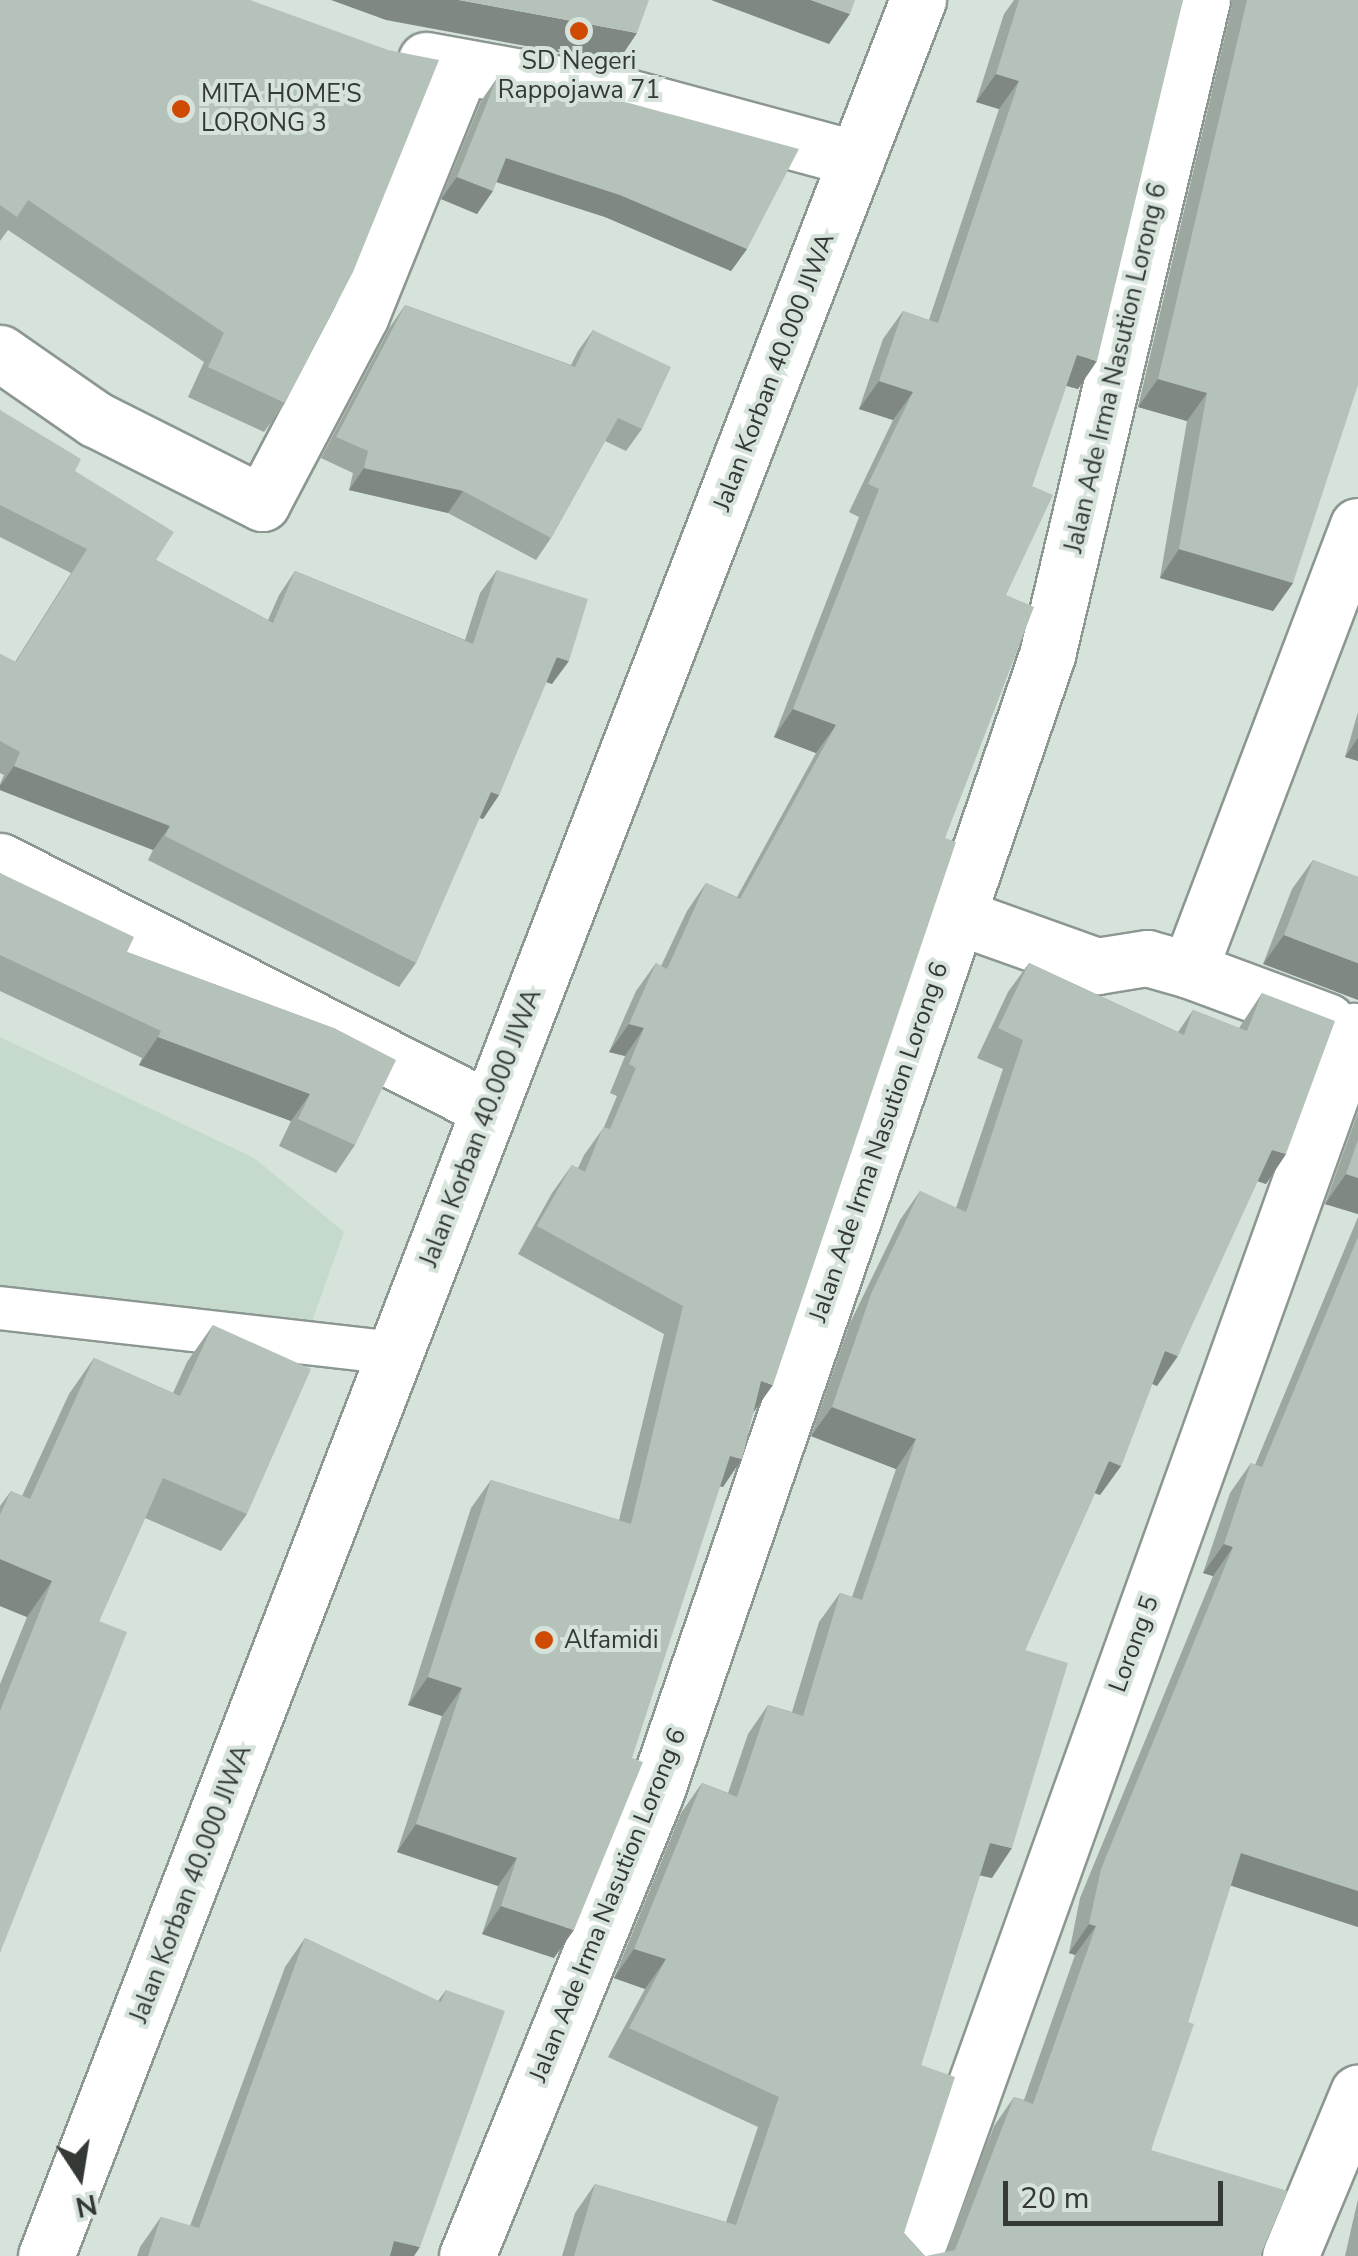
<!DOCTYPE html>
<html>
<head>
<meta charset="utf-8">
<style>
  body { margin:0 }
  #map { position:relative; width:1358px; height:2256px; overflow:hidden; background:#d6e3db; font-family:"Nunito Sans",sans-serif }
  div>[style] { position:absolute }
  .built>* { inset:0; background:#c5d9cd }
  .roads { filter:drop-shadow(2px 0 #8c9791) drop-shadow(-2px 0 #8c9791) drop-shadow(0 2px #8c9791) drop-shadow(0 -2px #8c9791) }
  .service>* { height:42px; margin:-21px; padding:0 21px; transform-origin:21px; border-radius:21px; background:#fff }
  .minor>* { height:55px; margin:-27.5px; padding:0 27.5px; transform-origin:27.5px; border-radius:27.5px; background:#fff }
  .tertiary>* { height:55px; margin:-27.5px; padding:0 27.5px; transform-origin:27.5px; border-radius:27.5px; background:#fff }
  .wall>* { inset:0; background:#9ca7a0 }
  .shaded-wall>* { inset:0; background:#7f8882 }
  .building>* { inset:0; background:#b5c2ba }
  .dots>* { width:28px; height:28px; translate:-50% -50%; box-sizing:border-box; border:5px solid #d6e3db; border-radius:50% }
  span { translate:-50% -50%; white-space:nowrap; text-align:center; line-height:1.15; -webkit-text-stroke:8px #d6e3db; paint-order:stroke }
  .poi-label { font-size:25px; color:#343936 }
  .left { translate:0 -50%; text-align:left }
  .street-label { font-size:25px; color:#343936 }
  .north { position:absolute; left:30px; top:2126px; width:100px; height:100px; -webkit-text-stroke:8px #d6e3db; paint-order:stroke; rotate:168deg; font-size:28px; font-weight:700; line-height:40px; text-align:center; color:#343936 }
  .north::after { content:''; display:block; margin:auto; width:35px; height:45px; background:#343936; clip-path:polygon(50% 0,100% 100%,50% 72%,0 100%) }
  .scale { position:absolute; left:1003px; top:2181px; width:220px; height:45px; box-sizing:border-box; border:5px solid #343936; border-top:0; padding-left:12px; font-size:30px; line-height:35px; white-space:nowrap; color:#343936; -webkit-text-stroke:8px #d6e3db; paint-order:stroke }
</style>
</head>
<body>
<div id="map">
  <div class="built">
    <i style="clip-path:polygon(0 1037px,254px 1158px,344px 1232px,302px 1349px,0 1318px)"></i>
  </div>
  <div class="roads">
    <div class="service">
      <i style="left:0;top:1308px;width:395px;rotate:6.5deg"></i>
    </div>
    <div class="minor">
      <i style="left:426px;top:60px;width:197px;rotate:10.2deg"></i>
      <i style="left:620px;top:95px;width:245px;rotate:15.1deg"></i>
      <i style="left:0;top:353px;width:116px;rotate:34.8deg"></i>
      <i style="left:95px;top:419px;width:187px;rotate:26.7deg"></i>
      <i style="left:262px;top:503px;width:212px;rotate:-62.2deg"></i>
      <i style="left:361px;top:315px;width:267px;rotate:-68deg"></i>
      <i style="left:0;top:861px;width:546px;rotate:26.89deg"></i>
      <i style="left:957px;top:916px;width:149px;rotate:19.7deg"></i>
      <i style="left:1097px;top:966px;width:51px;rotate:-9.1deg"></i>
      <i style="left:1147px;top:958px;width:44px;rotate:15.9deg"></i>
      <i style="left:1189px;top:970px;width:147px;rotate:20.3deg"></i>
      <i style="left:1189px;top:970px;width:475px;rotate:-69.2deg"></i>
      <i style="left:467px;top:2256px;width:501px;rotate:-67.84deg"></i>
      <i style="left:656px;top:1792px;width:1202px;rotate:-71.02deg"></i>
      <i style="left:1047px;top:655px;width:673px;rotate:-76.69deg"></i>
      <i style="left:914px;top:2256px;width:1302px;rotate:-70.24deg"></i>
      <i style="left:1290px;top:2256px;width:177px;rotate:-67.4deg"></i>
    </div>
    <div class="tertiary">
      <i style="left:46px;top:2256px;width:2419px;rotate:-68.87deg"></i>
    </div>
  </div>
  <div class="wall">
    <i style="clip-path:polygon(0 0,285px 403px,264px 432px,188px 397px,204px 362px,8px 230px,0 241px)"></i>
    <i style="clip-path:polygon(1014px 0,1183px 0,1078px 389px,1066px 386px,1032px 486px,945px 838px,753px 1413px,723px 1487px,720px 1486px,554px 1958px,482px 1934px,498px 1886px,397px 1852px,442px 1716px,408px 1705px,471px 1508px,491px 1480px,619px 1520px,664px 1334px,518px 1254px,552px 1193px,572px 1165px,578px 1168px,584px 1155px,604px 1127px,617px 1096px,610px 1093px,625px 1056px,609px 1052px,636px 991px,656px 963px,661px 966px,687px 911px,706px 883px,737px 897px,816px 753px,774px 737px,859px 517px,849px 512px,893px 420px,859px 409px,883px 339px,903px 311px,929px 320px,999px 109px,976px 102px,1004px 14px)"></i>
    <i style="clip-path:polygon(1231px 0,1358px 0,1293px 583px,1273px 611px,1160px 578px,1187px 421px,1138px 407px,1232px 6px)"></i>
    <i style="clip-path:polygon(497px 78px,747px 249px,731px 271px,605px 217px,496px 182px,477px 214px,441px 199px,481px 101px)"></i>
    <i style="clip-path:polygon(405px 305px,571px 365px,578px 351px,593px 330px,642px 429px,626px 451px,605px 441px,551px 538px,536px 560px,448px 513px,349px 490px,353px 473px,321px 458px,390px 327px)"></i>
    <i style="clip-path:polygon(0 410px,75px 471px,156px 560px,268px 620px,279px 595px,295px 571px,465px 640px,480px 593px,497px 570px,552px 684px,546px 682px,499px 795px,483px 819px,479px 818px,416px 963px,399px 987px,148px 860px,153px 850px,0 790px,0 784px,4px 775px,0 773px,0 654px,15px 662px,71px 573px,0 537px)"></i>
    <i style="clip-path:polygon(1358px 712px,1358px 761px,1345px 757px)"></i>
    <i style="clip-path:polygon(1313px 860px,1358px 877px,1263px 964px,1292px 889px)"></i>
    <i style="clip-path:polygon(0 873px,127px 952px,336px 1029px,355px 1145px,336px 1173px,279px 1146px,291px 1121px,139px 1065px,142px 1058px,0 991px)"></i>
    <i style="clip-path:polygon(1029px 963px,1178px 1032px,1193px 1010px,1239px 1028px,1262px 993px,1286px 1154px,1266px 1184px,1257px 1181px,1157px 1386px,1152px 1384px,1121px 1466px,1100px 1495px,1095px 1493px,1025px 1650px,992px 1878px,980px 1875px,921px 2065px,904px 2233px,925px 2256px,562px 2256px,575px 2213px,595px 2184px,726px 2222px,758px 2127px,608px 2057px,645px 1989px,614px 1978px,681px 1813px,702px 1783px,728px 1793px,748px 1734px,768px 1705px,792px 1712px,819px 1622px,840px 1593px,852px 1597px,896px 1469px,811px 1436px,850px 1323px,900px 1220px,920px 1191px,956px 1208px,1003px 1069px,977px 1058px,1008px 992px)"></i>
    <i style="clip-path:polygon(1358px 1112px,1358px 1214px,1325px 1204px)"></i>
    <i style="clip-path:polygon(1358px 1217px,1358px 1927px,1230px 1885px,1188px 2022px,1151px 2150px,1260px 2256px,945px 2252px,994px 2126px,1014px 2097px,1024px 2100px,1075px 1955px,1069px 1953px,1080px 1898px,1213px 1576px,1203px 1573px,1230px 1493px,1251px 1463px,1255px 1465px)"></i>
    <i style="clip-path:polygon(213px 1325px,247px 1514px,221px 1551px,145px 1518px,99px 1621px,0 1953px,0 1684px,27px 1617px,0 1606px,0 1506px,11px 1491px,22px 1496px,69px 1394px,94px 1358px,173px 1393px,187px 1362px)"></i>
    <i style="clip-path:polygon(305px 1938px,438px 2001px,446px 1990px,414px 2256px,137px 2256px,140px 2247px,161px 2217px,190px 2226px,285px 1967px)"></i>
    <i style="clip-path:polygon(1358px 2199px,1358px 2256px,1345px 2256px)"></i>
  </div>
  <div class="shaded-wall">
    <i style="clip-path:polygon(331px 0,459px 0,637px 33px,617px 63px,386px 20px)"></i>
    <i style="clip-path:polygon(711px 0,811px 0,850px 14px,829px 44px)"></i>
    <i style="clip-path:polygon(996px 74px,1019px 81px,999px 109px,976px 102px)"></i>
    <i style="clip-path:polygon(506px 158px,620px 195px,747px 249px,731px 271px,605px 217px,490px 180px)"></i>
    <i style="clip-path:polygon(457px 177px,493px 191px,477px 214px,441px 199px)"></i>
    <i style="clip-path:polygon(1077px 355px,1097px 361px,1078px 389px,1057px 383px)"></i>
    <i style="clip-path:polygon(1158px 379px,1207px 393px,1187px 421px,1138px 407px)"></i>
    <i style="clip-path:polygon(879px 381px,913px 392px,893px 420px,859px 409px)"></i>
    <i style="clip-path:polygon(364px 468px,463px 491px,448px 513px,349px 490px)"></i>
    <i style="clip-path:polygon(1179px 549px,1293px 583px,1273px 611px,1160px 578px)"></i>
    <i style="clip-path:polygon(557px 657px,569px 661px,552px 684px,540px 680px)"></i>
    <i style="clip-path:polygon(793px 709px,836px 725px,816px 753px,774px 737px)"></i>
    <i style="clip-path:polygon(1358px 738px,1358px 761px,1345px 757px)"></i>
    <i style="clip-path:polygon(14px 766px,170px 826px,153px 850px,0 790px,0 786px)"></i>
    <i style="clip-path:polygon(491px 792px,499px 795px,483px 819px,474px 815px)"></i>
    <i style="clip-path:polygon(1284px 935px,1358px 963px,1358px 1000px,1263px 964px)"></i>
    <i style="clip-path:polygon(629px 1024px,644px 1028px,625px 1056px,609px 1052px)"></i>
    <i style="clip-path:polygon(158px 1037px,310px 1094px,291px 1121px,139px 1065px)"></i>
    <i style="clip-path:polygon(1272px 1150px,1286px 1154px,1266px 1184px,1251px 1179px)"></i>
    <i style="clip-path:polygon(1346px 1174px,1358px 1178px,1358px 1214px,1325px 1204px)"></i>
    <i style="clip-path:polygon(1165px 1351px,1178px 1356px,1157px 1386px,1144px 1380px)"></i>
    <i style="clip-path:polygon(761px 1381px,773px 1385px,753px 1413px)"></i>
    <i style="clip-path:polygon(832px 1407px,916px 1439px,896px 1469px,811px 1436px)"></i>
    <i style="clip-path:polygon(730px 1456px,742px 1459px,723px 1487px,710px 1484px)"></i>
    <i style="clip-path:polygon(1109px 1461px,1121px 1466px,1100px 1495px,1089px 1491px)"></i>
    <i style="clip-path:polygon(1224px 1544px,1233px 1547px,1213px 1576px,1203px 1573px)"></i>
    <i style="clip-path:polygon(0 1559px,52px 1581px,27px 1617px,0 1606px)"></i>
    <i style="clip-path:polygon(428px 1677px,462px 1688px,442px 1716px,408px 1705px)"></i>
    <i style="clip-path:polygon(416px 1824px,517px 1858px,498px 1886px,397px 1852px)"></i>
    <i style="clip-path:polygon(990px 1843px,1012px 1848px,992px 1878px,969px 1873px)"></i>
    <i style="clip-path:polygon(1241px 1853px,1358px 1891px,1358px 1927px,1220px 1882px)"></i>
    <i style="clip-path:polygon(501px 1906px,574px 1930px,554px 1958px,482px 1934px)"></i>
    <i style="clip-path:polygon(1089px 1924px,1096px 1926px,1075px 1955px,1069px 1953px)"></i>
    <i style="clip-path:polygon(634px 1949px,666px 1959px,645px 1989px,614px 1978px)"></i>
    <i style="clip-path:polygon(394px 2241px,420px 2247px,414px 2256px,383px 2256px)"></i>
  </div>
  <div class="building">
    <i style="clip-path:polygon(0 0,250px 0,388px 50px,439px 60px,353px 272px,285px 403px,208px 367px,224px 333px,28px 200px,17px 217px,0 205px)"></i>
    <i style="clip-path:polygon(459px 0,649px 0,637px 33px)"></i>
    <i style="clip-path:polygon(811px 0,855px 0,850px 14px)"></i>
    <i style="clip-path:polygon(1019px 0,1183px 0,1097px 361px,1077px 355px,1032px 486px,1053px 495px,1006px 595px,1034px 607px,945px 838px,956px 842px,773px 1385px,761px 1381px,742px 1459px,730px 1456px,632px 1758px,643px 1762px,574px 1930px,501px 1906px,517px 1858px,416px 1824px,462px 1688px,428px 1677px,491px 1480px,631px 1524px,683px 1306px,537px 1226px,572px 1165px,585px 1172px,603px 1127px,610px 1129px,636px 1068px,629px 1064px,644px 1028px,629px 1024px,656px 963px,667px 969px,706px 883px,740px 899px,836px 725px,793px 709px,879px 489px,868px 484px,913px 392px,879px 381px,903px 311px,938px 323px,1019px 81px,996px 74px)"></i>
    <i style="clip-path:polygon(1247px 0,1358px 0,1358px 385px,1293px 583px,1179px 549px,1207px 393px,1158px 379px)"></i>
    <i style="clip-path:polygon(497px 78px,629px 103px,799px 149px,747px 249px,620px 195px,506px 158px,493px 191px,457px 177px)"></i>
    <i style="clip-path:polygon(405px 305px,575px 367px,593px 330px,671px 367px,642px 429px,618px 418px,551px 538px,463px 491px,364px 468px,368px 451px,336px 437px)"></i>
    <i style="clip-path:polygon(0 410px,81px 459px,75px 471px,174px 532px,156px 560px,273px 623px,295px 571px,473px 644px,497px 570px,588px 599px,569px 661px,557px 657px,499px 795px,491px 792px,416px 963px,165px 836px,170px 826px,14px 766px,20px 752px,0 741px,0 654px,16px 662px,87px 549px,0 505px)"></i>
    <i style="clip-path:polygon(1313px 860px,1358px 877px,1358px 963px,1284px 935px)"></i>
    <i style="clip-path:polygon(0 873px,134px 937px,127px 952px,336px 1029px,396px 1060px,355px 1145px,298px 1119px,310px 1094px,158px 1037px,161px 1031px,0 955px)"></i>
    <i style="clip-path:polygon(1029px 963px,1184px 1035px,1193px 1010px,1247px 1031px,1262px 993px,1335px 1021px,1286px 1154px,1272px 1150px,1178px 1356px,1165px 1351px,1121px 1466px,1109px 1461px,1025px 1650px,1068px 1663px,1012px 1848px,990px 1843px,921px 2065px,955px 2077px,904px 2233px,925px 2256px,574px 2256px,595px 2184px,736px 2225px,779px 2097px,629px 2028px,666px 1959px,634px 1949px,702px 1783px,737px 1797px,768px 1705px,803px 1716px,840px 1593px,862px 1600px,916px 1439px,832px 1407px,871px 1294px,920px 1191px,966px 1212px,1023px 1040px,998px 1028px)"></i>
    <i style="clip-path:polygon(1358px 1140px,1358px 1178px,1346px 1174px)"></i>
    <i style="clip-path:polygon(1358px 1237px,1358px 1891px,1241px 1853px,1188px 2022px,1194px 2024px,1151px 2150px,1288px 2191px,1260px 2256px,926px 2256px,955px 2250px,1014px 2097px,1033px 2104px,1096px 1926px,1089px 1924px,1101px 1869px,1233px 1547px,1224px 1544px,1251px 1463px,1262px 1467px)"></i>
    <i style="clip-path:polygon(213px 1325px,311px 1369px,247px 1514px,163px 1478px,99px 1621px,127px 1632px,0 1953px,0 1711px,52px 1581px,0 1559px,0 1515px,11px 1491px,30px 1499px,94px 1358px,180px 1396px)"></i>
    <i style="clip-path:polygon(305px 1938px,441px 2002px,446px 1990px,505px 2011px,420px 2247px,394px 2241px,390px 2256px,148px 2256px,161px 2217px,199px 2228px)"></i>
  </div>
  <div class="dots">
    <i style="left:579px;top:31px;background:#cf4a02"></i>
    <i style="left:181px;top:109px;background:#cf4a02"></i>
    <i style="left:544px;top:1640px;background:#cf4a02"></i>
  </div>
  <div class="poi-label">
    <span style="left:579px;top:76px">SD Negeri<br>Rappojawa 71</span>
    <span class="left" style="left:201px;top:109px">MITA HOME'S<br>LORONG 3</span>
    <span class="left" style="left:564px;top:1640px">Alfamidi</span>
  </div>
  <div class="street-label">
    <span style="left:1116px;top:368px;rotate:-77deg">Jalan Ade Irma Nasution Lorong 6</span>
    <span style="left:774px;top:372px;rotate:-69deg">Jalan Korban 40.000 JIWA</span>
    <span style="left:481px;top:1128px;rotate:-69deg">Jalan Korban 40.000 JIWA</span>
    <span style="left:879px;top:1142px;rotate:-71deg">Jalan Ade Irma Nasution Lorong 6</span>
    <span style="left:1134px;top:1644px;rotate:-70deg">Lorong 5</span>
    <span style="left:191px;top:1884px;rotate:-69deg">Jalan Korban 40.000 JIWA</span>
    <span style="left:608px;top:1905px;rotate:-68deg">Jalan Ade Irma Nasution Lorong 6</span>
  </div>
  <div class="north">N</div>
  <div class="scale">20 m</div>
</div>
</body>
</html>
